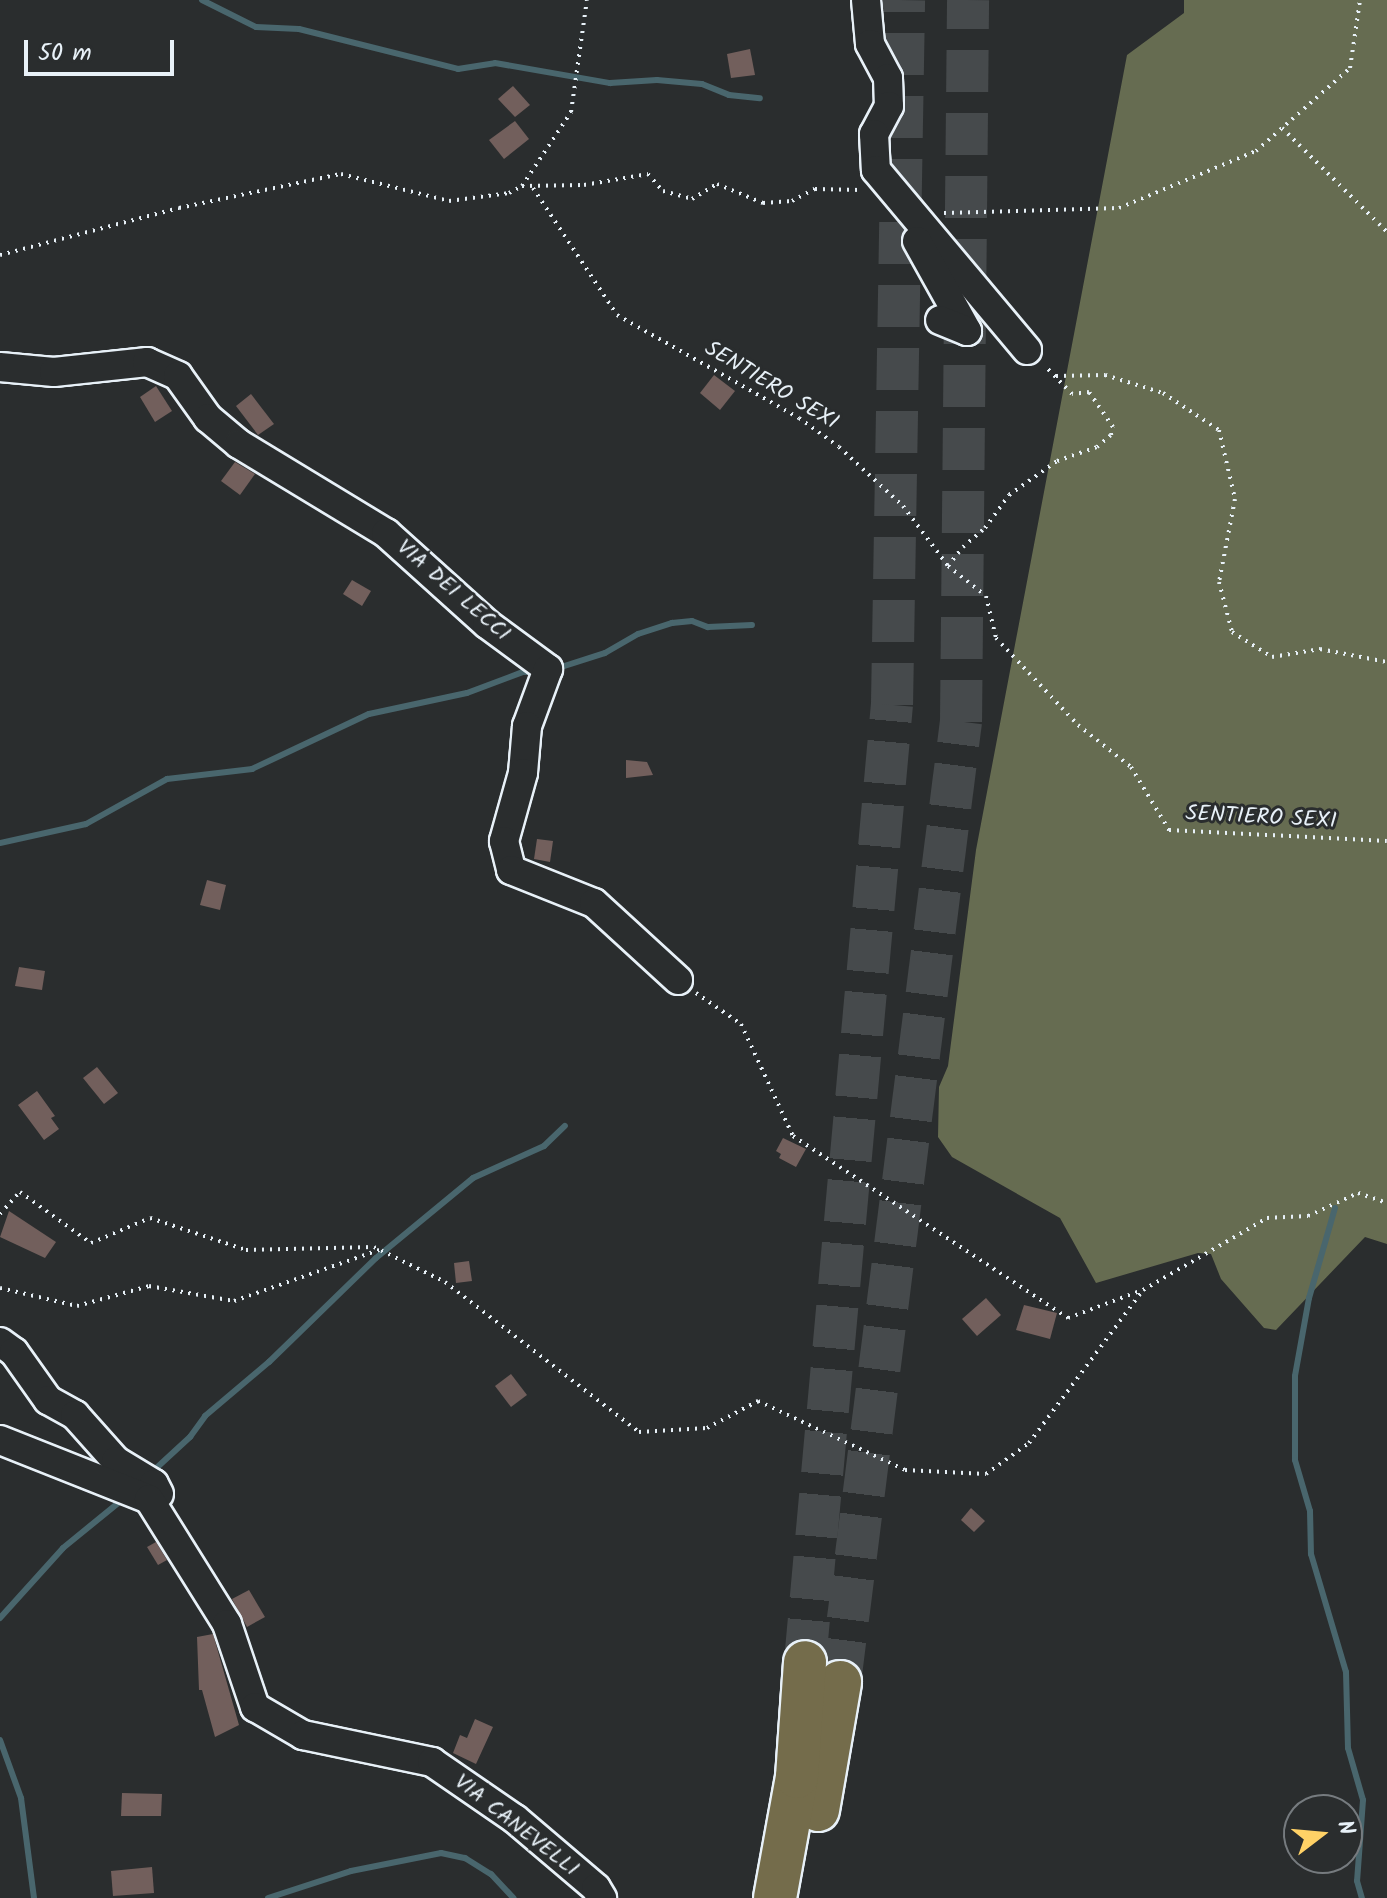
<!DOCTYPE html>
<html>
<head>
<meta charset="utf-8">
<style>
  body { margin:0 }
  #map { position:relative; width:1387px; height:1898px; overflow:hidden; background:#2a2d2e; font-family:Kalam,sans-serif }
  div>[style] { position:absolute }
  .green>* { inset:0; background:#666c51 }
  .stream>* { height:6px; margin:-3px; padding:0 3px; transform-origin:3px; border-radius:3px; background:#49666d }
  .building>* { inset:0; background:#725f5c }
  .highway-tunnel>* { height:42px; margin-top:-21px; transform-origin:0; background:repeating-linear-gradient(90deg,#464a4c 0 42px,transparent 0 63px) }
  .path>* { height:4px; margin-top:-2px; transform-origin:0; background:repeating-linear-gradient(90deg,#e8f1f8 0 2px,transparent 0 8px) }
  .roads { filter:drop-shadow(2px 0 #e8f1f8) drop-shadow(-2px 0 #e8f1f8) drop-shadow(0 2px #e8f1f8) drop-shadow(0 -2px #e8f1f8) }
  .minor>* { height:28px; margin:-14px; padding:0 14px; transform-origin:14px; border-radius:14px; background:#2a2d2e }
  .highway>* { height:42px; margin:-21px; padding:0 21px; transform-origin:21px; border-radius:21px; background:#746c4b }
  span { translate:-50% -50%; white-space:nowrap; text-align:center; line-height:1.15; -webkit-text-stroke:6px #2a2d2e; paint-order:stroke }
  .street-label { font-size:22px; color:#e8f1f8 }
  .north { position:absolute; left:1283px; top:1794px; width:80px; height:80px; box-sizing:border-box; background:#2a2d2e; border:2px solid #767b7f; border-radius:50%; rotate:74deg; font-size:22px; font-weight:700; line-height:32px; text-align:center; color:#e8f1f8 }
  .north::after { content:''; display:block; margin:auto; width:28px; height:36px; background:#ffd166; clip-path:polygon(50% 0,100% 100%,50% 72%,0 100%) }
  .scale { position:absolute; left:24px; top:40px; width:150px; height:36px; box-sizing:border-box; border:4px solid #e8f1f8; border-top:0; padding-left:10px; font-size:24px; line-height:28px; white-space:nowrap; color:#e8f1f8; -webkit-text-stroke:6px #2a2d2e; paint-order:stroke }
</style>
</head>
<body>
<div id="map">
  <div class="green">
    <i style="clip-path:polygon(1184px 0,1387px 0,1387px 1244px,1365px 1237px,1276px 1330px,1264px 1328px,1221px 1279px,1211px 1254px,1198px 1253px,1096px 1283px,1060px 1218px,952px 1157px,938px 1137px,939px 1087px,948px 1066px,976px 850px,1127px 55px,1184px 13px)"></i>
  </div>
  <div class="stream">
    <i style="left:202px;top:0;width:60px;rotate:26.6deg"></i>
    <i style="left:256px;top:27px;width:43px;rotate:2.7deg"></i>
    <i style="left:299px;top:29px;width:164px;rotate:14.1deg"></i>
    <i style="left:458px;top:69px;width:37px;rotate:-9deg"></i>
    <i style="left:495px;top:63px;width:117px;rotate:9.9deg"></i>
    <i style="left:610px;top:83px;width:47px;rotate:-3.7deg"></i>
    <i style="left:657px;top:80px;width:45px;rotate:5.1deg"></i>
    <i style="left:702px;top:84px;width:29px;rotate:22deg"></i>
    <i style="left:729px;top:95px;width:31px;rotate:6deg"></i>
    <i style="left:555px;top:669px;width:52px;rotate:-17.7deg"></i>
    <i style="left:605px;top:653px;width:38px;rotate:-30deg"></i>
    <i style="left:638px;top:634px;width:36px;rotate:-18deg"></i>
    <i style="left:672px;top:623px;width:20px;rotate:-6deg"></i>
    <i style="left:692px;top:621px;width:17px;rotate:21deg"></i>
    <i style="left:708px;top:627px;width:44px;rotate:-2.6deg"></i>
    <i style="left:0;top:843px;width:88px;rotate:-12.5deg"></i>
    <i style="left:86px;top:824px;width:93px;rotate:-29.1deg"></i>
    <i style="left:167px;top:779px;width:86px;rotate:-6.7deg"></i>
    <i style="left:252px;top:769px;width:129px;rotate:-25.2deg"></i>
    <i style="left:369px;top:714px;width:100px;rotate:-12.1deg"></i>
    <i style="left:467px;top:693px;width:60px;rotate:-20.6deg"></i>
    <i style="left:523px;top:672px;width:13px"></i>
    <i style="left:1335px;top:1208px;width:94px;rotate:106.1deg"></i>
    <i style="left:1309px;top:1298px;width:79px;rotate:100.2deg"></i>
    <i style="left:1295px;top:1376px;width:84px;rotate:90deg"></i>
    <i style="left:1295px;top:1460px;width:53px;rotate:73.6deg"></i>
    <i style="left:1310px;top:1511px;width:43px;rotate:88.7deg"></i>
    <i style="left:1311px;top:1554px;width:123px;rotate:73.5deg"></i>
    <i style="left:1346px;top:1672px;width:76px;rotate:88.5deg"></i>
    <i style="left:1348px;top:1748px;width:54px;rotate:73.9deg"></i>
    <i style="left:1363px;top:1800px;width:81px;rotate:94.2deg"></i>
    <i style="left:1357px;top:1881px;width:18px;rotate:74deg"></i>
    <i style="left:152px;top:1472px;width:52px;rotate:-42.6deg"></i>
    <i style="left:190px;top:1437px;width:26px;rotate:-54deg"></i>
    <i style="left:205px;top:1416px;width:84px;rotate:-40.2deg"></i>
    <i style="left:269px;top:1362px;width:149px;rotate:-44.2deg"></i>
    <i style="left:376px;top:1258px;width:126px;rotate:-39.5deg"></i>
    <i style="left:473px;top:1178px;width:78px;rotate:-24.3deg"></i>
    <i style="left:544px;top:1146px;width:29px;rotate:-44deg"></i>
    <i style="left:0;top:1618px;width:94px;rotate:-48deg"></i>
    <i style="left:63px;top:1548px;width:77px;rotate:-39.2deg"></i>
    <i style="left:0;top:1740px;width:62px;rotate:70.1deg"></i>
    <i style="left:21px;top:1798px;width:101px;rotate:82.6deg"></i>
    <i style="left:268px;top:1898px;width:87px;rotate:-18deg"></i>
    <i style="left:351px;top:1871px;width:92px;rotate:-11.3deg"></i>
    <i style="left:441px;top:1853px;width:25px;rotate:12deg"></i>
    <i style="left:465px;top:1858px;width:31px;rotate:32deg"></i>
    <i style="left:491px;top:1874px;width:33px;rotate:47deg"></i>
  </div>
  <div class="building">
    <i style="clip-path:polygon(750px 49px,755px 75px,731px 78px,727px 54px)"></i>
    <i style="clip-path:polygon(513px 86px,530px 105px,515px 117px,498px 99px)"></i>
    <i style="clip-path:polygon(515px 121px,529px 139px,504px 159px,489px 140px)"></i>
    <i style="clip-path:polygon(714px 375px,735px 391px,720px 410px,700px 393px)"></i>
    <i style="clip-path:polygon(156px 386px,172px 411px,155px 422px,140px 397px)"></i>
    <i style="clip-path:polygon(251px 394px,274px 424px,258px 435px,236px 406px)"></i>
    <i style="clip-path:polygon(235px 462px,255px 474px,240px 495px,221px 481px)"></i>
    <i style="clip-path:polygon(352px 580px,371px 591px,362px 606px,343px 594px)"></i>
    <i style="clip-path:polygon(626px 760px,647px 762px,653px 775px,626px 778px)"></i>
    <i style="clip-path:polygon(537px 839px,553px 841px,550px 862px,534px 859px)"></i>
    <i style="clip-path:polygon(207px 880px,226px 885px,220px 910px,200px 905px)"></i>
    <i style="clip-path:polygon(19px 967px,45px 971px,42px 990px,15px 986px)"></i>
    <i style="clip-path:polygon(97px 1067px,118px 1093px,104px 1104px,83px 1078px)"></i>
    <i style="clip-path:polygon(37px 1091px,55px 1116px,51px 1118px,59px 1129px,44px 1140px,18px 1105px)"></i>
    <i style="clip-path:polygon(783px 1138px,806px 1149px,796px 1167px,779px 1158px,781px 1154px,776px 1151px)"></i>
    <i style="clip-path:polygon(9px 1211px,56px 1242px,45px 1258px,0 1237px)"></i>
    <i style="clip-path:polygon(469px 1261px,472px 1281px,456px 1283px,454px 1263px)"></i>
    <i style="clip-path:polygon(986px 1298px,1001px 1315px,977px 1336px,962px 1319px)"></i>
    <i style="clip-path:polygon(1024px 1305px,1057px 1313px,1050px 1339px,1016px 1330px)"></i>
    <i style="clip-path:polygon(511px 1374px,527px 1395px,511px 1407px,495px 1386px)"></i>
    <i style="clip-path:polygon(971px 1508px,985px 1521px,974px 1532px,961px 1520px)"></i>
    <i style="clip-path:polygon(156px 1542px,167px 1560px,158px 1565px,147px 1547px)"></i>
    <i style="clip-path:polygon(249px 1590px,265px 1617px,247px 1627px,232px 1599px)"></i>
    <i style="clip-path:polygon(213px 1634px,239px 1725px,215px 1737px,202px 1690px,199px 1690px,197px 1637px)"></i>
    <i style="clip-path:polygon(475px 1719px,493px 1727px,476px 1764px,453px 1753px,460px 1735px,467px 1738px)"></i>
    <i style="clip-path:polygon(122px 1793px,162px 1794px,161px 1816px,121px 1816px)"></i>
    <i style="clip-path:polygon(152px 1867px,154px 1893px,113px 1896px,111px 1871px)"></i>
  </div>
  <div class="highway-tunnel">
    <i style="left:805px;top:1662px;width:961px;rotate:-84.81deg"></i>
    <i style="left:892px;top:705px;width:705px;rotate:-89.02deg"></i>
    <i style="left:840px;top:1682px;width:968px;rotate:-82.82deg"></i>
    <i style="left:961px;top:722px;width:722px;rotate:-89.44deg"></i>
  </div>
  <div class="path">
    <i style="left:1282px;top:128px;width:148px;rotate:44.7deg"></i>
    <i style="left:522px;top:186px;width:62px;rotate:-0.9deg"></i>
    <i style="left:584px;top:185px;width:65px;rotate:-9.8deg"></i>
    <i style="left:648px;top:174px;width:23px;rotate:49deg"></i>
    <i style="left:663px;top:191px;width:30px;rotate:15deg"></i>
    <i style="left:692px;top:199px;width:29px;rotate:-31deg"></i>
    <i style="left:717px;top:184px;width:50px;rotate:22.4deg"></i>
    <i style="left:763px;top:203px;width:29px;rotate:-4deg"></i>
    <i style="left:792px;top:201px;width:26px;rotate:-28deg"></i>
    <i style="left:815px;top:189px;width:46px;rotate:1.2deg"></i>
    <i style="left:522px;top:186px;width:89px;rotate:-56.5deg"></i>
    <i style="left:571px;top:112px;width:113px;rotate:-81.9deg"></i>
    <i style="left:533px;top:188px;width:152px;rotate:56.5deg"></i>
    <i style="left:617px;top:315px;width:209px;rotate:29.5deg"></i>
    <i style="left:799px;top:418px;width:49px;rotate:35.9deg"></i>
    <i style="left:839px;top:447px;width:87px;rotate:42.7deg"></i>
    <i style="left:903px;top:506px;width:75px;rotate:53.1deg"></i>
    <i style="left:948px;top:566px;width:48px;rotate:38.3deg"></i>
    <i style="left:986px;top:596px;width:43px;rotate:76.6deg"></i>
    <i style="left:996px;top:638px;width:120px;rotate:46.7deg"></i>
    <i style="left:1078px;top:725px;width:68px;rotate:38.4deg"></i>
    <i style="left:1131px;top:767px;width:74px;rotate:58.9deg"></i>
    <i style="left:1169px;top:830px;width:218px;rotate:2.9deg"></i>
    <i style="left:944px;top:213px;width:175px;rotate:-1.6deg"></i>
    <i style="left:1119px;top:208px;width:148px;rotate:-22.6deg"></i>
    <i style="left:1256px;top:151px;width:125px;rotate:-41.4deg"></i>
    <i style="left:1350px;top:68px;width:69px;rotate:-81.6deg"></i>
    <i style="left:0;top:255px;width:185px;rotate:-14.7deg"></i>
    <i style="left:179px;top:208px;width:166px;rotate:-11.9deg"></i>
    <i style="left:341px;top:174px;width:111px;rotate:14deg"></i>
    <i style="left:449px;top:201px;width:61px;rotate:-7.6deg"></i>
    <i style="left:509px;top:193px;width:15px;rotate:-28deg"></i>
    <i style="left:1056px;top:376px;width:49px;rotate:-1.2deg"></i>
    <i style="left:1105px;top:375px;width:61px;rotate:17.2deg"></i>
    <i style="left:1163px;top:393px;width:67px;rotate:33.5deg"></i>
    <i style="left:1219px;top:430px;width:71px;rotate:76.9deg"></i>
    <i style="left:1235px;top:499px;width:85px;rotate:100.9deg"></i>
    <i style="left:1219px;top:582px;width:52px;rotate:75.4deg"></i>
    <i style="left:1232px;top:632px;width:47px;rotate:32deg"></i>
    <i style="left:1272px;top:657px;width:49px;rotate:-9.5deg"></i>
    <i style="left:1320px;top:649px;width:68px;rotate:11deg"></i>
    <i style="left:948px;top:566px;width:24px;rotate:-52deg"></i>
    <i style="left:963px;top:547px;width:29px;rotate:-41deg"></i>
    <i style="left:985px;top:528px;width:41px;rotate:-54deg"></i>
    <i style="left:1009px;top:495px;width:59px;rotate:-35.3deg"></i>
    <i style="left:1057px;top:461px;width:42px;rotate:-19.3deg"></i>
    <i style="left:1097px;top:447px;width:18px;rotate:-41deg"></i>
    <i style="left:1111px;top:435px;width:8px;rotate:-76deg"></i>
    <i style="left:1113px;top:427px;width:42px;rotate:-124.4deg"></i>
    <i style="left:1089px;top:392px;width:17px;rotate:173deg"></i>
    <i style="left:1072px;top:394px;width:39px;rotate:-134deg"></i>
    <i style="left:696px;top:993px;width:55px;rotate:34.6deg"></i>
    <i style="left:741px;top:1024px;width:123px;rotate:65.1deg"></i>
    <i style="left:793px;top:1136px;width:330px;rotate:33.5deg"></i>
    <i style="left:1068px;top:1318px;width:80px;rotate:-20.5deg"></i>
    <i style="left:1143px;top:1290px;width:143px;rotate:-30.1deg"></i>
    <i style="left:1267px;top:1218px;width:41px;rotate:-2.8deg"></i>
    <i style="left:1308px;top:1216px;width:55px;rotate:-24.7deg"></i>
    <i style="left:1358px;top:1193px;width:31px;rotate:19deg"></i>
    <i style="left:0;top:1214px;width:30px;rotate:-48deg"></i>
    <i style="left:20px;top:1192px;width:87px;rotate:35.7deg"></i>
    <i style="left:91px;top:1243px;width:64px;rotate:-23deg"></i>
    <i style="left:150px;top:1218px;width:101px;rotate:18.4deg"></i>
    <i style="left:246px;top:1250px;width:128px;rotate:-1.3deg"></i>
    <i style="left:374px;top:1247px;width:79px;rotate:26.2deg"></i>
    <i style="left:445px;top:1282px;width:245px;rotate:37.7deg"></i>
    <i style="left:639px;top:1432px;width:68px;rotate:-3.4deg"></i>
    <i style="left:707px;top:1428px;width:58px;rotate:-27.9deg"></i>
    <i style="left:758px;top:1401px;width:162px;rotate:25.1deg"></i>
    <i style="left:905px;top:1470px;width:81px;rotate:2.8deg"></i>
    <i style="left:986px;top:1474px;width:53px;rotate:-35.8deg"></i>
    <i style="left:1029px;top:1443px;width:191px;rotate:-53.3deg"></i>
    <i style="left:0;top:1288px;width:79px;rotate:13.2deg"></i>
    <i style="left:77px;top:1306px;width:75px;rotate:-15.5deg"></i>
    <i style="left:149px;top:1286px;width:86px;rotate:10deg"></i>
    <i style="left:234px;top:1301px;width:154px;rotate:-19.4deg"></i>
  </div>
  <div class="roads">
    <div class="minor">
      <i style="left:866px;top:0;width:44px;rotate:84.8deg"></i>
      <i style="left:870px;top:44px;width:38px;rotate:62deg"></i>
      <i style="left:888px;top:78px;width:28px;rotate:88deg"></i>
      <i style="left:889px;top:106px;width:32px;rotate:118deg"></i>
      <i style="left:874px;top:134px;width:36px;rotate:87deg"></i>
      <i style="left:876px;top:170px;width:235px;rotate:50deg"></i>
      <i style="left:917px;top:241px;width:103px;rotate:60.9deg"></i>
      <i style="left:967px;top:331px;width:29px;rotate:-158deg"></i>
      <i style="left:0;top:367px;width:54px;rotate:5.3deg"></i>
      <i style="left:54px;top:372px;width:94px;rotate:-6.1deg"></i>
      <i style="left:147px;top:362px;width:34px;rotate:24deg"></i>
      <i style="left:178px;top:376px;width:52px;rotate:54.5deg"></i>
      <i style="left:208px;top:418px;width:40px;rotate:40deg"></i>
      <i style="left:239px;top:444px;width:172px;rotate:31.2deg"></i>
      <i style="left:386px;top:533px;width:136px;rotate:42deg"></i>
      <i style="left:487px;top:624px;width:76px;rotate:36.4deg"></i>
      <i style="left:548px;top:669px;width:61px;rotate:110.2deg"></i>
      <i style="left:527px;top:726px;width:47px;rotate:94.9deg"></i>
      <i style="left:523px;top:773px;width:71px;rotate:105.6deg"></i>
      <i style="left:504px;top:841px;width:30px;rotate:76deg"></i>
      <i style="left:511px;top:870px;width:89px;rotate:21.7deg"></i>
      <i style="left:594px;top:903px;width:114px;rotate:42.5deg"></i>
      <i style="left:0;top:1342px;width:17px;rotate:36deg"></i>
      <i style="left:14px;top:1352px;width:59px;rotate:54.7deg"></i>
      <i style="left:48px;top:1400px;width:31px;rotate:29deg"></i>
      <i style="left:75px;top:1415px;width:62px;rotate:48.3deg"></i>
      <i style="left:116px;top:1461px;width:44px;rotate:31.2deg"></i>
      <i style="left:154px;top:1484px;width:11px;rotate:63deg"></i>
      <i style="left:0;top:1440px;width:160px;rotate:21.6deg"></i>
      <i style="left:149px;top:1499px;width:147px;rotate:58deg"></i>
      <i style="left:227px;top:1624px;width:88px;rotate:71.4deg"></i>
      <i style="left:255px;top:1707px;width:56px;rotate:30.3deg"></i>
      <i style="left:303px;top:1735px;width:132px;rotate:11.8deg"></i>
      <i style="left:432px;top:1762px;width:101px;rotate:34.5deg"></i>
      <i style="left:515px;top:1819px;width:106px;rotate:40.4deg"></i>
      <i style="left:596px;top:1888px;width:12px;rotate:59deg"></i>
    </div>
    <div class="highway">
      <i style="left:818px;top:1810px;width:130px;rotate:-80.2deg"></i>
      <i style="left:775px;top:1898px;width:123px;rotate:-79.7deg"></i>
      <i style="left:797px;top:1777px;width:115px;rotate:-86deg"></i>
    </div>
  </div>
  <div class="street-label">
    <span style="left:771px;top:386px;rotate:31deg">SENTIERO SEXI</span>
    <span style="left:453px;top:591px;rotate:41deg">VIA DEI LECCI</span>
    <span style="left:1261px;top:818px;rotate:3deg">SENTIERO SEXI</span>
    <span style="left:516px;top:1826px;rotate:38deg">VIA CANEVELLI</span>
  </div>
  <div class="north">N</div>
  <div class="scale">50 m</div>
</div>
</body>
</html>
